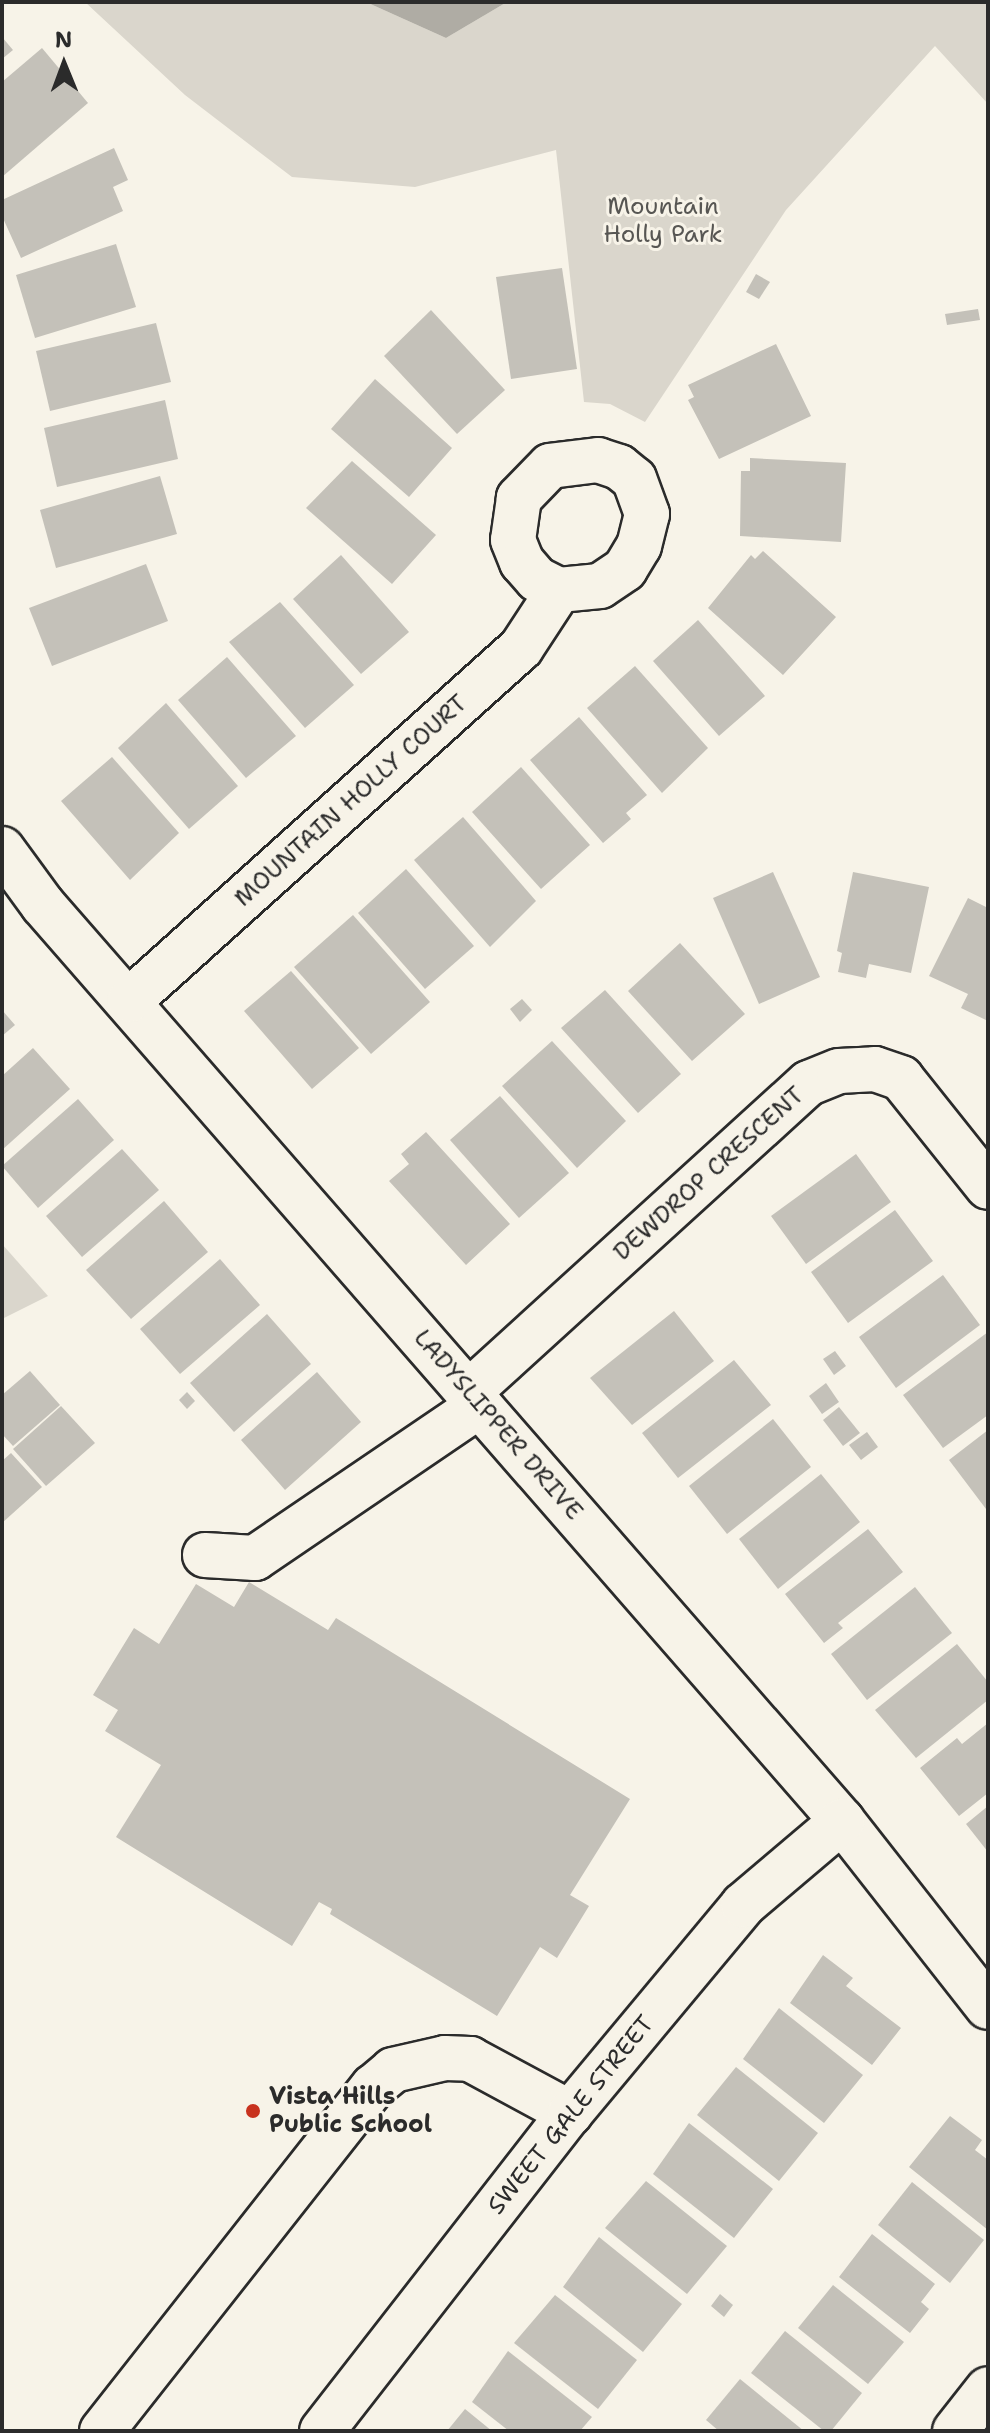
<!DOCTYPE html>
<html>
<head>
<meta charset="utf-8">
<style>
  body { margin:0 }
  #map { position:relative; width:990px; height:2433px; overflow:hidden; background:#f7f3e8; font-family:"Shantell Sans",sans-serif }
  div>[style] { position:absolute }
  .green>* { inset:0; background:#dad6cc }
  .water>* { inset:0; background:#afaca4 }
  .building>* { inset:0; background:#c4c1b9 }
  .roads { filter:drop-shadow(2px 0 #2b2b2b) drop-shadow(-2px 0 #2b2b2b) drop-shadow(0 2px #2b2b2b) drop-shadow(0 -2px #2b2b2b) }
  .minor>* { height:44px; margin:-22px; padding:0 22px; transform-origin:22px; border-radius:22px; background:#f7f3e8 }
  .dots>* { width:22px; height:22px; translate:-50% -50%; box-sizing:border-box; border:4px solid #f7f3e8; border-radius:50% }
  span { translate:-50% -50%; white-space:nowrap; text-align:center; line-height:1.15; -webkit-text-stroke:6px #f7f3e8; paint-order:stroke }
  .park-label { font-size:24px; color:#575653 }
  .street-label { font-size:24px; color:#2b2b2b }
  .poi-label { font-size:24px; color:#2b2b2b; font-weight:700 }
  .left { translate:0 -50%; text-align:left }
  .frame { position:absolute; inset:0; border:4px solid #2b2b2b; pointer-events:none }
  .north { position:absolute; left:24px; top:24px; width:80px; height:80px; -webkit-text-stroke:6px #f7f3e8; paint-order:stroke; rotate:359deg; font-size:22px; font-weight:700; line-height:32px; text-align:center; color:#2b2b2b }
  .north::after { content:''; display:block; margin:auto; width:28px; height:36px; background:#2b2b2b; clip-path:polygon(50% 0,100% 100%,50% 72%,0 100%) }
</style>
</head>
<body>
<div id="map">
  <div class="green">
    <i style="clip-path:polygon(85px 2px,366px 2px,446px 38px,507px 2px,988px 2px,988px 104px,935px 46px,786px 210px,645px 422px,610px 404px,584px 402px,556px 150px,415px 187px,292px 177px,185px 95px)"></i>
    <i style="clip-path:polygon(2px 1244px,48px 1296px,2px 1319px)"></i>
  </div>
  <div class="water">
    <i style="clip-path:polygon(366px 2px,507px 2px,446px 38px)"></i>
  </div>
  <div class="building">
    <i style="clip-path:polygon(2px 37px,13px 50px,2px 59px)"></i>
    <i style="clip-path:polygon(42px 48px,88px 103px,2px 177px,2px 82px)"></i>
    <i style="clip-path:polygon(114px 148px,128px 180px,113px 187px,123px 211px,21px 258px,2px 216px,2px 200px)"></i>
    <i style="clip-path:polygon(116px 244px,136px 307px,35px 338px,16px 275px)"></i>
    <i style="clip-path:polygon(562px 268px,577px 369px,511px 379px,496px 277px)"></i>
    <i style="clip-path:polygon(756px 274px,770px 282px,759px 299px,746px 292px)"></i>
    <i style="clip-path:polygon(978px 309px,980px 320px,947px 325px,945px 314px)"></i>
    <i style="clip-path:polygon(431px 310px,505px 390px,457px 434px,384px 356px)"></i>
    <i style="clip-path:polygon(156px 323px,171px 382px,50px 411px,36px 351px)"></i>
    <i style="clip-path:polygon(776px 344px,811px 416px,719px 459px,688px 400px,694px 397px,688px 385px)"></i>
    <i style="clip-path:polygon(375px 379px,452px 448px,409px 497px,331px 429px)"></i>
    <i style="clip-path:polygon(165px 400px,178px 459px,57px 487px,44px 428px)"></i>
    <i style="clip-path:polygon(750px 458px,846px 463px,841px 542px,740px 536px,741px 471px,750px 471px)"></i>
    <i style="clip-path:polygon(352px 461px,436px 535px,392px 584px,306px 508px)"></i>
    <i style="clip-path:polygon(160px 476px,177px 534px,56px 568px,40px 510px)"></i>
    <i style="clip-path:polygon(763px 551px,836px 617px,783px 675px,708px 608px,751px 555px,755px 559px)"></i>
    <i style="clip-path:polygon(341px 555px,409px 632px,361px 674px,293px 599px)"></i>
    <i style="clip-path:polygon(146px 564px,168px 621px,52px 666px,29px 608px)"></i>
    <i style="clip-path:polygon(280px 602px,354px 685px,305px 728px,229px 642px)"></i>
    <i style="clip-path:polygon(698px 620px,765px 696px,719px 736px,653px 661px)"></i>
    <i style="clip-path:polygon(227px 657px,296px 736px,246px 778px,178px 700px)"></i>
    <i style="clip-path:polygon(635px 666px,708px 748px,662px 793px,587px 708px)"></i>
    <i style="clip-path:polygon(166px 703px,238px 786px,189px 829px,118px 748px)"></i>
    <i style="clip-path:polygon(579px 717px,647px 795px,626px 813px,631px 819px,603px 843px,530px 760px)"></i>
    <i style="clip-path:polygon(112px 757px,179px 833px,130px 880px,61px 801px)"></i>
    <i style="clip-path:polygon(521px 767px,590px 845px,541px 889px,472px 812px)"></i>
    <i style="clip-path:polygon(463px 817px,536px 901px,490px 947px,414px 860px)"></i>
    <i style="clip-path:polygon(406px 869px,474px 946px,425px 989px,358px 913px)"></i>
    <i style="clip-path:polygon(773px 872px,820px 977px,759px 1004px,713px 898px)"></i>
    <i style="clip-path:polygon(853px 872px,929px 887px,911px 973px,869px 964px,866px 978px,838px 972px,842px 953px,837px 951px)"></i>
    <i style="clip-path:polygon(968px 898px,988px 908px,988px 1021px,961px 1008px,968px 994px,929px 976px)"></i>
    <i style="clip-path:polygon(353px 915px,430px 1002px,371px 1054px,294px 967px)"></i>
    <i style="clip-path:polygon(680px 943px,745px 1014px,692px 1061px,628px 991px)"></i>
    <i style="clip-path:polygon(291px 971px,359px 1048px,312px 1089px,244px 1011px)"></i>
    <i style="clip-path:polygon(605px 990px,681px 1074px,638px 1113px,561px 1028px)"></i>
    <i style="clip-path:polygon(522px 999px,532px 1010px,520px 1022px,510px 1009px)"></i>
    <i style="clip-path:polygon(2px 1010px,15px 1025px,2px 1036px)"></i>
    <i style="clip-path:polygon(552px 1041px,626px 1121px,577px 1168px,502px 1086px)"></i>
    <i style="clip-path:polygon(33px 1048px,70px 1089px,2px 1150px,2px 1076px)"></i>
    <i style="clip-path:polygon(500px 1096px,569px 1173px,519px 1218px,450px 1140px)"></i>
    <i style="clip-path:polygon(78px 1099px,114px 1140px,38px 1208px,2px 1166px)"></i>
    <i style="clip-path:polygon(426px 1132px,510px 1224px,466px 1265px,389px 1181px,409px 1164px,401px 1154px)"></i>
    <i style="clip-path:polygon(122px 1149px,159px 1190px,82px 1257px,46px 1216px)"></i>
    <i style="clip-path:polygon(856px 1154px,891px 1202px,806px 1264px,771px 1216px)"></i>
    <i style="clip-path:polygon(164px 1201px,208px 1252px,131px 1319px,86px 1270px)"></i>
    <i style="clip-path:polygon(895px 1210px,933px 1261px,848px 1323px,811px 1272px)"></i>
    <i style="clip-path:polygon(220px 1259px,260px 1305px,180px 1374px,140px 1329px)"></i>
    <i style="clip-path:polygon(943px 1275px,980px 1325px,896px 1388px,859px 1337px)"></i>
    <i style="clip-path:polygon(674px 1311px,714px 1361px,632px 1425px,590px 1378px)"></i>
    <i style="clip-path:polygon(267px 1314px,311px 1364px,234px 1432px,190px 1383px)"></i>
    <i style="clip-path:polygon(988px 1332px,988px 1415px,943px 1448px,903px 1395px)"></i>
    <i style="clip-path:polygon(835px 1351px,846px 1366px,834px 1375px,823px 1359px)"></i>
    <i style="clip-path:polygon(734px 1360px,771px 1405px,678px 1478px,642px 1433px)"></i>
    <i style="clip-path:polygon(30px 1371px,60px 1405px,13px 1446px,2px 1434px,2px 1395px)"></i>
    <i style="clip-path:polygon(317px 1372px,361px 1422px,285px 1490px,241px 1440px)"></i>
    <i style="clip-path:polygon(826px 1383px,839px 1402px,822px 1414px,809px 1396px)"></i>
    <i style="clip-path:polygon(187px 1392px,195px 1401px,187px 1409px,179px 1400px)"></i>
    <i style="clip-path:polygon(61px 1406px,95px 1443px,46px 1486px,13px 1449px)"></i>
    <i style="clip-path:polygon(839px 1407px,860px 1433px,843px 1446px,823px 1420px)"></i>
    <i style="clip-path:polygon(773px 1419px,811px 1467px,727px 1534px,689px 1486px)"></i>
    <i style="clip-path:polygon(988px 1430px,988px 1508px,986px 1509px,949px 1460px)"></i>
    <i style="clip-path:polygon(867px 1432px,878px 1447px,861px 1460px,849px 1445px)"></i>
    <i style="clip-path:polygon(11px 1453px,42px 1487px,2px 1523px,2px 1461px)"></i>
    <i style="clip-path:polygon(821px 1474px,860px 1522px,778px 1589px,739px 1539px)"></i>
    <i style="clip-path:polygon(868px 1529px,903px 1572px,838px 1623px,843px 1628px,824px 1643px,785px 1594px)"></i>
    <i style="clip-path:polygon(249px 1582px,328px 1630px,336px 1618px,630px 1799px,570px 1895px,589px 1906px,557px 1958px,540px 1947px,497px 2016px,330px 1914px,332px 1909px,319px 1902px,292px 1946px,116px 1837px,161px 1765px,105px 1731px,118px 1710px,93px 1695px,134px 1628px,159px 1644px,196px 1584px,234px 1607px)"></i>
    <i style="clip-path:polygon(915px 1587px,952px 1633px,867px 1700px,831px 1654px)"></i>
    <i style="clip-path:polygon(957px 1644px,988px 1682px,988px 1700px,916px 1758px,875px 1710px)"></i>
    <i style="clip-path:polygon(988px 1723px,988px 1793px,959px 1816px,920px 1768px,957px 1738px,962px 1744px)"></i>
    <i style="clip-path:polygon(988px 1806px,988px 1852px,966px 1824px)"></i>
    <i style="clip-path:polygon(823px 1955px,853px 1978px,846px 1986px,901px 2028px,872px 2065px,790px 2003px)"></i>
    <i style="clip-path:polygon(779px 2008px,863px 2075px,824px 2123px,743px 2059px)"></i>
    <i style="clip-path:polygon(736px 2067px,818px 2133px,779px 2181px,697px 2115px)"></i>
    <i style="clip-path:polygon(950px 2116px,982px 2140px,975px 2150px,988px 2160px,988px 2230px,909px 2167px)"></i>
    <i style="clip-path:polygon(689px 2123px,773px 2189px,734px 2238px,653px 2174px)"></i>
    <i style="clip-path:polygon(646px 2181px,727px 2246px,687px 2294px,605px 2228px)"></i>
    <i style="clip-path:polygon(912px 2182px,984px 2240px,950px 2283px,878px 2225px)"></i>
    <i style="clip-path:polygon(872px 2234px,935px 2284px,921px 2302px,929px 2309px,910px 2333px,839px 2277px)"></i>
    <i style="clip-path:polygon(599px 2237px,682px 2304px,643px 2352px,563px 2287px)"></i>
    <i style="clip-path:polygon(833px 2285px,904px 2342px,868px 2384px,798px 2328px)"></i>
    <i style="clip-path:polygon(720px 2294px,733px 2305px,724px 2317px,711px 2306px)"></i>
    <i style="clip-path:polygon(555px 2295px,637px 2360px,598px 2409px,514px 2343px)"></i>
    <i style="clip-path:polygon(785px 2331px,862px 2393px,831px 2431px,824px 2431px,751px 2373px)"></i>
    <i style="clip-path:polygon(508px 2351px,592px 2417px,580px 2431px,509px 2431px,472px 2402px)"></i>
    <i style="clip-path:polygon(740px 2379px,804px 2431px,719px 2431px,706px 2420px)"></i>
    <i style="clip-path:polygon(465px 2409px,492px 2431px,447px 2431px)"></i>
  </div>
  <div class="roads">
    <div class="minor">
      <i style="left:2px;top:849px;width:69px;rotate:53.8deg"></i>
      <i style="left:43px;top:905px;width:1216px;rotate:48.9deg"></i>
      <i style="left:842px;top:1821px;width:236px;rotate:51.9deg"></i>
      <i style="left:130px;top:1000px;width:526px;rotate:-42deg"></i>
      <i style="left:521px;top:648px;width:69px;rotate:-56.8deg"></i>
      <i style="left:559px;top:590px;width:41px;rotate:-5.6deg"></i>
      <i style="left:600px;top:586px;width:30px;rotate:-34deg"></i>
      <i style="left:625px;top:569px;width:27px;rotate:-59deg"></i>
      <i style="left:639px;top:546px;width:33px;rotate:-76deg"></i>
      <i style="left:647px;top:514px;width:37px;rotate:-110deg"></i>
      <i style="left:634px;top:479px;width:19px;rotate:-141deg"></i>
      <i style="left:619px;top:467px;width:22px;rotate:-162deg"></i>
      <i style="left:598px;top:460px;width:48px;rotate:172.9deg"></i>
      <i style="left:550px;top:466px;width:45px;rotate:134.1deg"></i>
      <i style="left:519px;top:498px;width:42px;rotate:98.1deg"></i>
      <i style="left:513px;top:540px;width:24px;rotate:68deg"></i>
      <i style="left:522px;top:562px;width:23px;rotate:49deg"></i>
      <i style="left:537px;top:579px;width:25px;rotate:27deg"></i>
      <i style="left:469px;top:1392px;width:459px;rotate:-42.3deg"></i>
      <i style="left:809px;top:1083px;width:32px;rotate:-22deg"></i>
      <i style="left:839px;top:1071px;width:36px;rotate:-3deg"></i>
      <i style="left:875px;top:1069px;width:28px;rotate:19deg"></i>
      <i style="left:901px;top:1078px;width:139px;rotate:51.4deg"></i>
      <i style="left:205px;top:1555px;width:50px;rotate:3.4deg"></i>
      <i style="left:255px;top:1558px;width:272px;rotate:-34.2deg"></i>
      <i style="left:102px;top:2431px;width:438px;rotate:-51.8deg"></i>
      <i style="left:373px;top:2087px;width:26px;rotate:-40deg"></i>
      <i style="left:393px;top:2070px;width:53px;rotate:-13deg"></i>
      <i style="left:445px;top:2058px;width:25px;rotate:2deg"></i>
      <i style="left:470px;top:2059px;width:114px;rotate:28.4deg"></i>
      <i style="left:322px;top:2431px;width:403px;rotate:-52.1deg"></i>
      <i style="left:570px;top:2113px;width:271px;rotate:-50.2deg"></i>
      <i style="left:743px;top:1905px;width:130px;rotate:-40.3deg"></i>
      <i style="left:955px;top:2431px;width:53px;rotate:-51.8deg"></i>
    </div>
  </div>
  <div class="dots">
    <i style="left:253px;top:2111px;background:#c8321e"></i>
  </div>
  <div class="park-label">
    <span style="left:663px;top:221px">Mountain<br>Holly Park</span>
  </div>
  <div class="street-label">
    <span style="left:351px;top:801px;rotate:-42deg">MOUNTAIN HOLLY COURT</span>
    <span style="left:709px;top:1174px;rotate:-42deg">DEWDROP CRESCENT</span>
    <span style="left:498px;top:1425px;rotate:49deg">LADYSLIPPER DRIVE</span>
    <span style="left:571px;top:2115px;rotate:-51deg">SWEET GALE STREET</span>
  </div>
  <div class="poi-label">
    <span class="left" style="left:269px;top:2111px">Vista Hills<br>Public School</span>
  </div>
  <div class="frame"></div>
  <div class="north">N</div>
</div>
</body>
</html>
